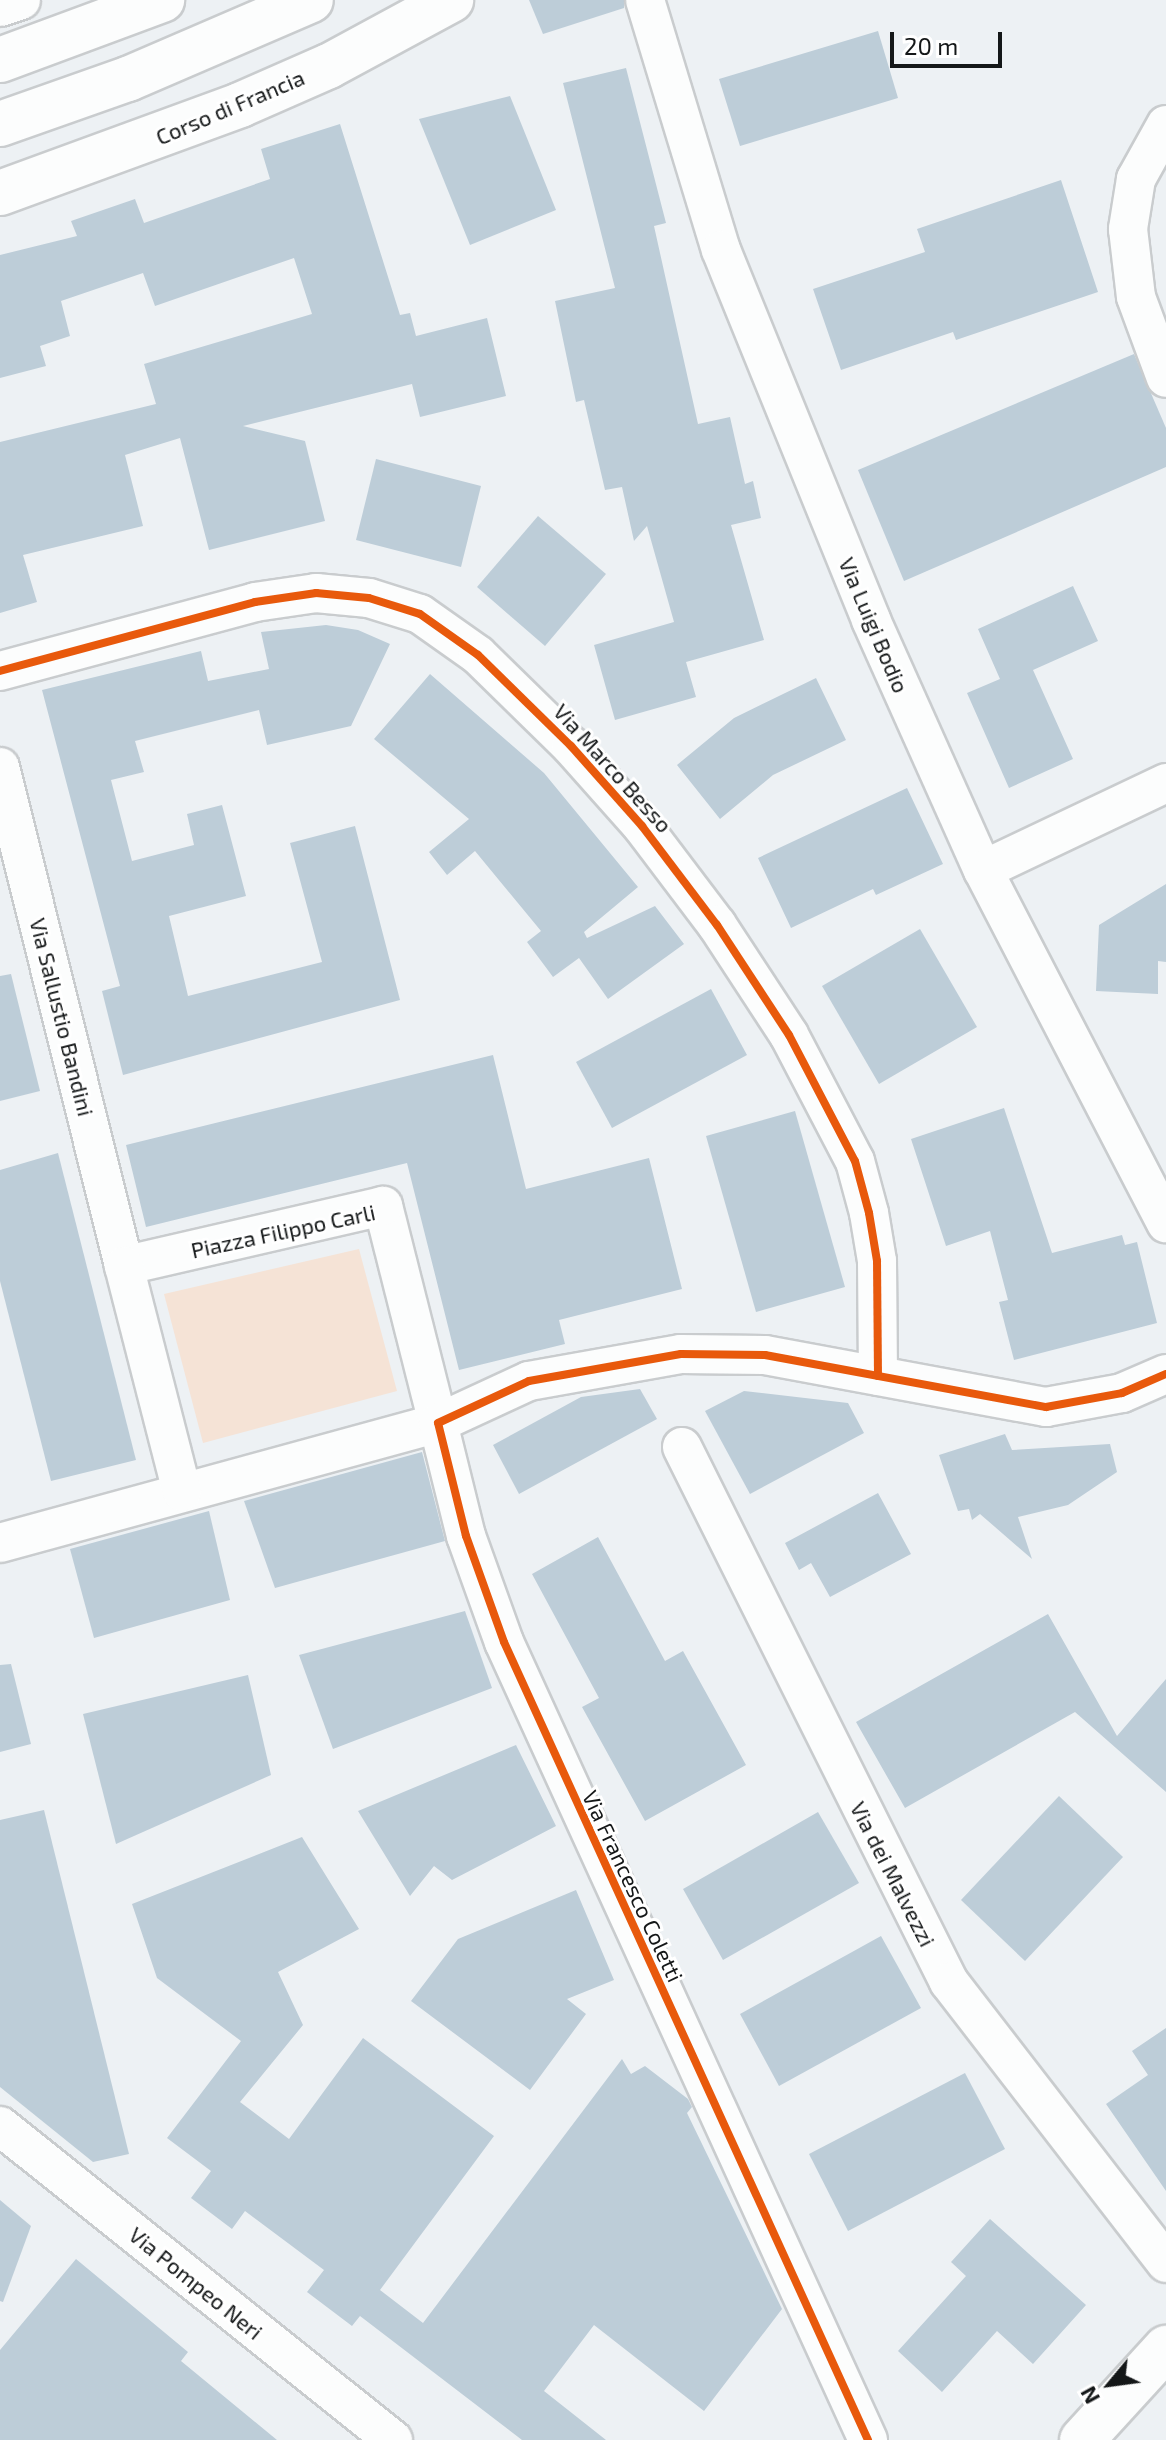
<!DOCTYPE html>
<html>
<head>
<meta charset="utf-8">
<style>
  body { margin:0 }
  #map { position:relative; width:1166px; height:2440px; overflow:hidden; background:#edf1f4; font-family:"Exo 2",sans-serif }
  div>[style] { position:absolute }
  .green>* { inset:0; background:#f5e3d6 }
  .building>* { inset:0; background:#bdcdd8 }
  .roads { filter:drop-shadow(2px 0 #c9ccce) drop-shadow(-2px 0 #c9ccce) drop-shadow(0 2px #c9ccce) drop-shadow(0 -2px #c9ccce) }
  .minor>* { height:38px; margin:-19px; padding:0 19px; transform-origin:19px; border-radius:19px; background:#fcfdfd }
  .tertiary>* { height:44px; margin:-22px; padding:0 22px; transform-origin:22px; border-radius:22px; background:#fcfdfd }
  .secondary>* { height:44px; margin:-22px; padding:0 22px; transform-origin:22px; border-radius:22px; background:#fcfdfd }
  .primary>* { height:44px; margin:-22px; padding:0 22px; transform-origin:22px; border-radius:22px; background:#fcfdfd }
  .cycleway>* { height:8px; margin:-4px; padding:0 4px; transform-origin:4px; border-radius:4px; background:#e8590c }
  span { translate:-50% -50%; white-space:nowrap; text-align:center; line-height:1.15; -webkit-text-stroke:6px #fff; paint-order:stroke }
  .street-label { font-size:22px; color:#141718 }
  .north { position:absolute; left:1070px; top:2344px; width:80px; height:80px; -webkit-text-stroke:6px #fff; paint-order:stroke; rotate:241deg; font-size:22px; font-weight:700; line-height:32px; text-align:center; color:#141718 }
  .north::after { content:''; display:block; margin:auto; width:28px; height:36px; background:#141718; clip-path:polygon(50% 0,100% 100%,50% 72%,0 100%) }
  .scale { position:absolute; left:890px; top:32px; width:112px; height:36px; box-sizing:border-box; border:4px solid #141718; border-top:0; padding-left:10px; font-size:24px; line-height:28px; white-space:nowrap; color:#141718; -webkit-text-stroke:6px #fff; paint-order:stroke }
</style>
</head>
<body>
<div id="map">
  <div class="green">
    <i style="clip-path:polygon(359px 1249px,397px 1391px,203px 1443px,164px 1294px)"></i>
  </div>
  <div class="building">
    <i style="clip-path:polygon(529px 0,624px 0,624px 8px,543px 34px)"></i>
    <i style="clip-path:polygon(878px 31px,898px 98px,740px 146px,719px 79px)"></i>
    <i style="clip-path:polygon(626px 68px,666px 223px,654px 226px,698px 424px,730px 417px,745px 484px,753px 481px,761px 518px,731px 525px,764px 640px,686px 662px,696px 697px,615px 720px,594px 645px,674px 622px,647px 526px,634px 541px,622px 487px,605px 490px,584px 400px,576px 402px,555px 301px,615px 288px,563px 83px)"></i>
    <i style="clip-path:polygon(510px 96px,556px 210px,470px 245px,419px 119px)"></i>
    <i style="clip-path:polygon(340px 124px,400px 315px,410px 313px,416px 336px,487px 318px,506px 396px,420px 417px,412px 384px,243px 426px,305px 441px,325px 521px,209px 550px,180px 438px,125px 455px,143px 526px,23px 555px,37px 602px,0 613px,0 442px,156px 404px,144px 364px,312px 314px,294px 258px,155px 306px,143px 273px,61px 301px,70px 336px,40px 346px,46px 366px,0 378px,0 255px,77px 236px,71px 221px,135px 199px,144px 223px,270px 179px,261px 149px)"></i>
    <i style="clip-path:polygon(1061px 180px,1098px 292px,956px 340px,953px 332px,841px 370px,813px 289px,925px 252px,917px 229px)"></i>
    <i style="clip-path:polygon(1134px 354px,1166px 428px,1166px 467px,904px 581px,858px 470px)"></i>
    <i style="clip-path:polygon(376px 459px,481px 486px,461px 567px,356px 540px)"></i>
    <i style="clip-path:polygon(538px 516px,606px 574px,545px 646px,477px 587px)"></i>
    <i style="clip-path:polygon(1073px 586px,1098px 641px,1033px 670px,1073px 759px,1009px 788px,967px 693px,1000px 679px,978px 629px)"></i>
    <i style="clip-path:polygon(326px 625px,358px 630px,390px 644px,351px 726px,267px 745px,259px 710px,135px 741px,144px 772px,111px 780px,132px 861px,194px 845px,187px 814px,222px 805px,246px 896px,169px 916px,188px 996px,322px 962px,290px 843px,355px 826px,400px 1000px,123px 1075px,102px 991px,120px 986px,42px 690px,201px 651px,208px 681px,269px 669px,261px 632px)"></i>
    <i style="clip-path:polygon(430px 674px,544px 773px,638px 887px,584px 932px,587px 938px,655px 906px,684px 944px,608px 999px,579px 958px,553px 977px,527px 942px,541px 931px,475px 851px,447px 875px,429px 852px,469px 819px,374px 739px)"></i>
    <i style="clip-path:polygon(816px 678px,846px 740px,773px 775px,720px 819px,677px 765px,734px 718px)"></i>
    <i style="clip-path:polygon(907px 788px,943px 864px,876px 895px,873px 889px,791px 928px,758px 858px)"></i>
    <i style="clip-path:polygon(1166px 884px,1166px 962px,1158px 961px,1158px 994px,1096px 991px,1099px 925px)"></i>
    <i style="clip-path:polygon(920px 929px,977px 1027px,879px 1084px,822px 986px)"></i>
    <i style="clip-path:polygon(11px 974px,40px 1091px,0 1101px,0 976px)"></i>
    <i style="clip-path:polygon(711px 989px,747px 1055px,612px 1128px,576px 1062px)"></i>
    <i style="clip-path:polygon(493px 1055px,526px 1189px,649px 1158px,682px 1289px,559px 1320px,565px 1344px,459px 1370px,407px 1163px,146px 1227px,126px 1145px)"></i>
    <i style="clip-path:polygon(1004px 1108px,1052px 1253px,1122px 1235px,1125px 1245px,1137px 1242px,1157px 1323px,1014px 1360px,999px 1302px,1008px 1300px,990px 1231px,946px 1246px,911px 1139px)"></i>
    <i style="clip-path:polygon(795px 1111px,845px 1287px,756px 1312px,706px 1136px)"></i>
    <i style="clip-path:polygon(58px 1153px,136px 1460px,51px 1481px,0 1281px,0 1170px)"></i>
    <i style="clip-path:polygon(640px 1389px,657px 1419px,519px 1494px,493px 1445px,581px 1397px)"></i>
    <i style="clip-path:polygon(744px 1391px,848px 1403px,864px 1433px,750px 1494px,705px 1411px)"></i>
    <i style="clip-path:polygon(1005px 1434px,1012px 1450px,1110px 1444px,1117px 1472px,1068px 1505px,1018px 1517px,1032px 1559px,980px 1514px,972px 1520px,969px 1509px,958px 1511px,939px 1455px)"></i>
    <i style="clip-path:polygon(422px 1452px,445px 1541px,275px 1588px,244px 1501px)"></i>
    <i style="clip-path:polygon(878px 1493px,911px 1554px,830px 1597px,811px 1563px,799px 1570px,785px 1543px)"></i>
    <i style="clip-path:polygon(209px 1511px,230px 1600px,94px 1638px,70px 1549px)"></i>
    <i style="clip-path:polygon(598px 1537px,665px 1661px,683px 1651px,746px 1765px,645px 1821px,582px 1707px,599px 1698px,532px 1574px)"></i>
    <i style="clip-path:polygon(465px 1611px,492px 1688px,333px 1749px,299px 1655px)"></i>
    <i style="clip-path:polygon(1048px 1614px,1117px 1736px,1166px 1679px,1166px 1792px,1075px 1712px,905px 1808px,856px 1722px)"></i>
    <i style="clip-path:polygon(11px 1664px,31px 1744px,0 1752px,0 1665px)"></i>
    <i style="clip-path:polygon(248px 1675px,271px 1775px,116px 1844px,83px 1714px)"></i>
    <i style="clip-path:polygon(516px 1745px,556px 1826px,452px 1880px,434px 1866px,410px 1896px,358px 1811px)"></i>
    <i style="clip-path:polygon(1059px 1796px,1123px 1857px,1025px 1961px,961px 1900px)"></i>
    <i style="clip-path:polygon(44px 1810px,129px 2154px,93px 2162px,0 2087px,0 1820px)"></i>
    <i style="clip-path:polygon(818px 1812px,859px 1883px,723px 1960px,683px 1889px)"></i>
    <i style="clip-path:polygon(302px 1837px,359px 1929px,278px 1972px,303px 2025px,240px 2102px,289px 2139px,363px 2038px,494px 2136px,380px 2290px,423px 2323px,622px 2059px,631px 2074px,645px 2066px,688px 2099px,692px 2107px,687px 2113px,782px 2309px,704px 2411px,594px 2325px,544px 2391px,606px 2440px,522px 2440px,360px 2316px,352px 2326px,307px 2292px,324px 2270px,245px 2211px,232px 2229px,191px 2198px,211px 2171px,167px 2138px,241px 2041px,157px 1978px,132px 1904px)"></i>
    <i style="clip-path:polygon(576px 1890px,614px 1980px,567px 1999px,586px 2014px,530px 2090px,411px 2001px,458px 1939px)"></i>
    <i style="clip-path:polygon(881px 1936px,921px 2008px,779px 2086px,740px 2014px)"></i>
    <i style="clip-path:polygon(1166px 2028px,1166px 2191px,1106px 2104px,1148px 2075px,1132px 2051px)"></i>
    <i style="clip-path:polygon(965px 2073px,1005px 2149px,848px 2231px,809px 2154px)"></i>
    <i style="clip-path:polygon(0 2200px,31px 2226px,3px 2302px,0 2301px)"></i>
    <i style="clip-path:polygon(990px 2219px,1086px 2305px,1033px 2364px,997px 2331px,942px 2392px,898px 2351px,966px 2276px,951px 2262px)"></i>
    <i style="clip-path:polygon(76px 2259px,188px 2352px,181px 2361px,277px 2440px,0 2440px,0 2350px)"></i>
  </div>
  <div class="roads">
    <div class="minor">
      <i style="left:645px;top:0;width:261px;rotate:73.1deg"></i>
      <i style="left:721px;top:250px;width:399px;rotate:67.9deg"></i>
      <i style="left:871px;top:620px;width:274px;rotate:65.9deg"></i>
      <i style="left:983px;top:870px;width:398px;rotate:62.6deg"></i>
      <i style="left:0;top:7px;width:22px;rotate:-18deg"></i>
      <i style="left:1166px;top:125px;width:62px;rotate:119.1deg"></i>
      <i style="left:1136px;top:179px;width:51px;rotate:99.1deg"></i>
      <i style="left:1128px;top:229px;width:68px;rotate:83.3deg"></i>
      <i style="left:1136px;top:297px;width:86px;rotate:69.7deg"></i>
      <i style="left:0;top:671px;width:264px;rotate:-15.1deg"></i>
      <i style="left:255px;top:602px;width:62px;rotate:-8.4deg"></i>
      <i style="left:316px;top:593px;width:53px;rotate:5.4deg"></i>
      <i style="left:369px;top:598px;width:53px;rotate:17.4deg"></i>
      <i style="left:420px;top:614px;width:71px;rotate:35.3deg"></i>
      <i style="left:478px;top:655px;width:130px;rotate:44.4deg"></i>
      <i style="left:571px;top:746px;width:107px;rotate:48.4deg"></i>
      <i style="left:642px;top:826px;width:124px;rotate:52.9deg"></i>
      <i style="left:717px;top:925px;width:131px;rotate:56.8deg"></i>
      <i style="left:789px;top:1035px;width:142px;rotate:62.4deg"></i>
      <i style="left:855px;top:1161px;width:54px;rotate:74.9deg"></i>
      <i style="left:869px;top:1213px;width:49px;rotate:80.5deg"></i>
      <i style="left:877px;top:1261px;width:115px;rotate:89.5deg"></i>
      <i style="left:0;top:767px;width:514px;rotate:76.04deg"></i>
      <i style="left:983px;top:870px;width:203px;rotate:-25.4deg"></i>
      <i style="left:682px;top:1447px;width:598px;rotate:63.48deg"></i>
      <i style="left:949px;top:1982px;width:355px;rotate:52.3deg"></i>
      <i style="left:0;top:1543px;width:454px;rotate:-15.3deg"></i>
      <i style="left:438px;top:1423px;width:224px;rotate:-104.2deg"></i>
      <i style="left:383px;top:1206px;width:266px;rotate:167deg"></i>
      <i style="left:124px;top:1266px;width:233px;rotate:75.6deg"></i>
      <i style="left:0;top:2126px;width:503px;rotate:38.62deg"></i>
      <i style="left:868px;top:2440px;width:877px;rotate:-114.52deg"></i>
      <i style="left:504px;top:1642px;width:113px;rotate:-109.7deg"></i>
      <i style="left:466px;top:1536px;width:116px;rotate:-103.9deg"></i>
      <i style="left:438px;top:1423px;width:100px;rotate:-24.8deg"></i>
      <i style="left:529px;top:1381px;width:154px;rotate:-10.1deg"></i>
      <i style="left:681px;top:1354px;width:84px;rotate:0.7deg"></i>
      <i style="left:765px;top:1355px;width:286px;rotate:10.5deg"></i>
      <i style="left:1046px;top:1407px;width:77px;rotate:-10.4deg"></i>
      <i style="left:1122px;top:1393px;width:48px;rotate:-23.4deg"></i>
    </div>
    <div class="tertiary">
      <i style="left:1082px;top:2440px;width:125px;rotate:-47.6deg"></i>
    </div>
    <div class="secondary">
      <i style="left:0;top:193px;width:256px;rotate:-20.1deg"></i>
      <i style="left:240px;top:105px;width:97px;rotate:-23.7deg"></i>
      <i style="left:329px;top:66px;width:139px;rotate:-28.4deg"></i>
    </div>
    <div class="primary">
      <i style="left:0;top:60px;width:173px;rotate:-20.3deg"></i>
      <i style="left:0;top:124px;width:136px;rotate:-19.4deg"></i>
      <i style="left:128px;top:79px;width:199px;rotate:-23.3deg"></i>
    </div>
  </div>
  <div class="cycleway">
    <i style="left:0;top:671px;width:264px;rotate:-15.1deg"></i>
    <i style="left:255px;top:602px;width:62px;rotate:-8.4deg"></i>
    <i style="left:316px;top:593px;width:53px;rotate:5.4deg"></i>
    <i style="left:369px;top:598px;width:53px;rotate:17.4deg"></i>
    <i style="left:420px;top:614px;width:71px;rotate:35.3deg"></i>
    <i style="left:478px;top:655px;width:130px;rotate:44.4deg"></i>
    <i style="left:571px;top:746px;width:107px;rotate:48.4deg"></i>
    <i style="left:642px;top:826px;width:124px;rotate:52.9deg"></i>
    <i style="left:717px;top:925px;width:131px;rotate:56.8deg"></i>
    <i style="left:789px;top:1035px;width:142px;rotate:62.4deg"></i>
    <i style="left:855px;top:1161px;width:54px;rotate:74.9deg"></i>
    <i style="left:869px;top:1213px;width:49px;rotate:80.5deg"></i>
    <i style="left:877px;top:1261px;width:115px;rotate:89.5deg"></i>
    <i style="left:868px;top:2440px;width:877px;rotate:-114.52deg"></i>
    <i style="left:504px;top:1642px;width:113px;rotate:-109.7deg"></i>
    <i style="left:466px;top:1536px;width:116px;rotate:-103.9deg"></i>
    <i style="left:438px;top:1423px;width:100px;rotate:-24.8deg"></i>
    <i style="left:529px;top:1381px;width:154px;rotate:-10.1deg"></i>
    <i style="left:681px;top:1354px;width:84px;rotate:0.7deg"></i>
    <i style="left:765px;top:1355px;width:286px;rotate:10.5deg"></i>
    <i style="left:1046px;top:1407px;width:77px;rotate:-10.4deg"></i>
    <i style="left:1122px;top:1393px;width:48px;rotate:-23.4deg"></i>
  </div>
  <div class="street-label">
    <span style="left:230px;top:107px;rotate:-23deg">Corso di Francia</span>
    <span style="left:874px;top:625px;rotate:67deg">Via Luigi Bodio</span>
    <span style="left:613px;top:768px;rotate:48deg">Via Marco Besso</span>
    <span style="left:62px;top:1017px;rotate:76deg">Via Sallustio Bandini</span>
    <span style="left:283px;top:1231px;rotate:-12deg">Piazza Filippo Carli</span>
    <span style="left:893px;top:1874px;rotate:63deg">Via dei Malvezzi</span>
    <span style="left:633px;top:1886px;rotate:65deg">Via Francesco Coletti</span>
    <span style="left:196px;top:2283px;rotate:39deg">Via Pompeo Neri</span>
  </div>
  <div class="north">N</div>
  <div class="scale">20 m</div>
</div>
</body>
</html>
